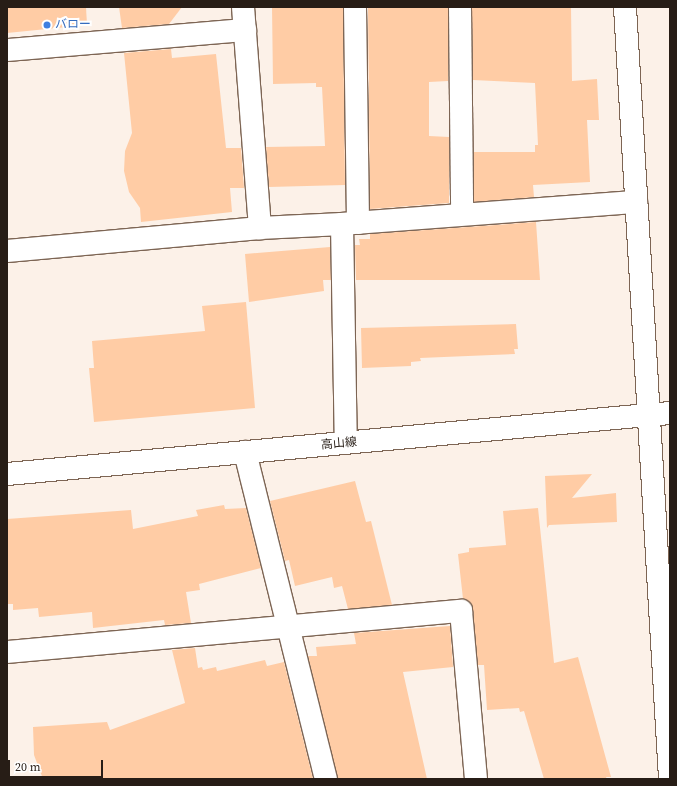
<!DOCTYPE html>
<html>
<head>
<meta charset="utf-8">
<style>
  body { margin:0 }
  #map { position:relative; width:677px; height:786px; overflow:hidden; background:#fcf1e8; font-family:"Source Serif 4","Noto Sans JP",serif }
  div>[style] { position:absolute }
  .building>* { inset:0; background:#ffcca5 }
  .roads { filter:drop-shadow(1px 0 #7d6554) drop-shadow(-1px 0 #7d6554) drop-shadow(0 1px #7d6554) drop-shadow(0 -1px #7d6554) }
  .minor>* { height:22px; margin:-11px; padding:0 11px; transform-origin:11px; border-radius:11px; background:#fff }
  .tertiary>* { height:22px; margin:-11px; padding:0 11px; transform-origin:11px; border-radius:11px; background:#fff }
  .dots>* { width:11px; height:11px; translate:-50% -50%; box-sizing:border-box; border:2px solid #fff; border-radius:50% }
  span { translate:-50% -50%; white-space:nowrap; text-align:center; line-height:1.15; -webkit-text-stroke:4px #fff; paint-order:stroke }
  .shop-label { font-size:12px; color:#366cbe }
  .left { translate:0 -50%; text-align:left }
  .street-label { font-size:12px; color:#271d16 }
  .frame { position:absolute; inset:0; border:8px solid #271d16; pointer-events:none }
  .scale { position:absolute; left:8px; top:760px; width:95px; height:18px; box-sizing:border-box; border:2px solid #271d16; border-top:0; padding-left:5px; font-size:12px; line-height:14px; white-space:nowrap; color:#271d16; -webkit-text-stroke:3px #fff; paint-order:stroke }
</style>
</head>
<body>
<div id="map">
  <div class="building">
    <i style="clip-path:polygon(7px 7px,86px 7px,87px 25px,7px 33px)"></i>
    <i style="clip-path:polygon(119px 7px,182px 7px,169px 24px,122px 28px)"></i>
    <i style="clip-path:polygon(272px 7px,343px 7px,345px 185px,269px 187px,266px 147px,325px 146px,322px 87px,316px 87px,316px 83px,273px 84px)"></i>
    <i style="clip-path:polygon(368px 7px,448px 7px,448px 81px,429px 82px,429px 136px,449px 137px,449px 203px,370px 209px)"></i>
    <i style="clip-path:polygon(472px 7px,571px 7px,572px 81px,597px 79px,599px 120px,587px 120px,590px 182px,533px 185px,534px 197px,474px 202px,474px 152px,535px 152px,535px 145px,538px 145px,535px 83px,473px 80px)"></i>
    <i style="clip-path:polygon(171px 49px,172px 58px,216px 54px,226px 148px,241px 148px,244px 188px,230px 188px,232px 212px,141px 222px,140px 208px,129px 192px,124px 171px,125px 151px,132px 133px,124px 53px)"></i>
    <i style="clip-path:polygon(536px 222px,540px 280px,356px 280px,355px 245px,360px 245px,359px 239px,370px 239px,370px 234px)"></i>
    <i style="clip-path:polygon(330px 247px,331px 280px,323px 280px,324px 291px,249px 302px,245px 254px)"></i>
    <i style="clip-path:polygon(246px 302px,255px 408px,94px 422px,89px 368px,94px 368px,92px 341px,205px 331px,202px 306px)"></i>
    <i style="clip-path:polygon(516px 324px,518px 349px,514px 349px,515px 354px,420px 358px,421px 361px,411px 362px,411px 366px,362px 368px,361px 328px)"></i>
    <i style="clip-path:polygon(592px 474px,572px 498px,616px 493px,617px 522px,549px 525px,547px 528px,545px 476px)"></i>
    <i style="clip-path:polygon(355px 481px,366px 522px,371px 521px,392px 605px,348px 609px,342px 586px,334px 588px,332px 577px,295px 586px,289px 560px,285px 561px,270px 501px)"></i>
    <i style="clip-path:polygon(224px 505px,225px 509px,246px 508px,261px 568px,199px 584px,200px 590px,186px 592px,191px 623px,165px 625px,164px 620px,93px 628px,92px 612px,39px 617px,38px 608px,13px 610px,13px 604px,7px 604px,7px 519px,131px 510px,133px 529px,198px 516px,196px 510px)"></i>
    <i style="clip-path:polygon(538px 508px,554px 663px,578px 657px,611px 777px,606px 777px,607px 779px,544px 779px,524px 711px,520px 712px,519px 708px,487px 710px,484px 665px,478px 665px,473px 610px,471px 604px,463px 599px,458px 554px,469px 552px,469px 548px,506px 545px,503px 511px)"></i>
    <i style="clip-path:polygon(450px 626px,453px 667px,403px 672px,427px 779px,338px 779px,308px 656px,317px 656px,316px 647px,356px 644px,354px 633px)"></i>
    <i style="clip-path:polygon(195px 648px,198px 668px,202px 667px,203px 670px,216px 667px,217px 671px,265px 660px,267px 666px,284px 662px,313px 779px,43px 779px,34px 755px,33px 727px,107px 722px,110px 730px,185px 703px,172px 650px)"></i>
  </div>
  <div class="roads">
    <div class="minor">
      <i style="left:243px;top:7px;width:222px;rotate:85.6deg"></i>
      <i style="left:355px;top:7px;width:216px;rotate:89.2deg"></i>
      <i style="left:460px;top:7px;width:207px;rotate:89.4deg"></i>
      <i style="left:7px;top:50px;width:239px;rotate:-4.8deg"></i>
      <i style="left:342px;top:224px;width:219px;rotate:89deg"></i>
      <i style="left:7px;top:251px;width:254px;rotate:-5.2deg"></i>
      <i style="left:260px;top:228px;width:82px;rotate:-2.8deg"></i>
      <i style="left:342px;top:224px;width:295px;rotate:-4.3deg"></i>
      <i style="left:245px;top:452px;width:337px;rotate:76.1deg"></i>
      <i style="left:7px;top:652px;width:456px;rotate:-5.2deg"></i>
      <i style="left:461px;top:611px;width:169px;rotate:84.9deg"></i>
    </div>
    <div class="tertiary">
      <i style="left:625px;top:7px;width:773px;rotate:86.66deg"></i>
      <i style="left:7px;top:474px;width:666px;rotate:-5.26deg"></i>
    </div>
  </div>
  <div class="dots">
    <i style="left:47px;top:25px;background:#3f7fe0"></i>
  </div>
  <div class="shop-label">
    <span class="left" style="left:55px;top:25px">バロー</span>
  </div>
  <div class="street-label">
    <span style="left:339px;top:444px;rotate:-5deg">高山線</span>
  </div>
  <div class="frame"></div>
  <div class="scale">20 m</div>
</div>
</body>
</html>
